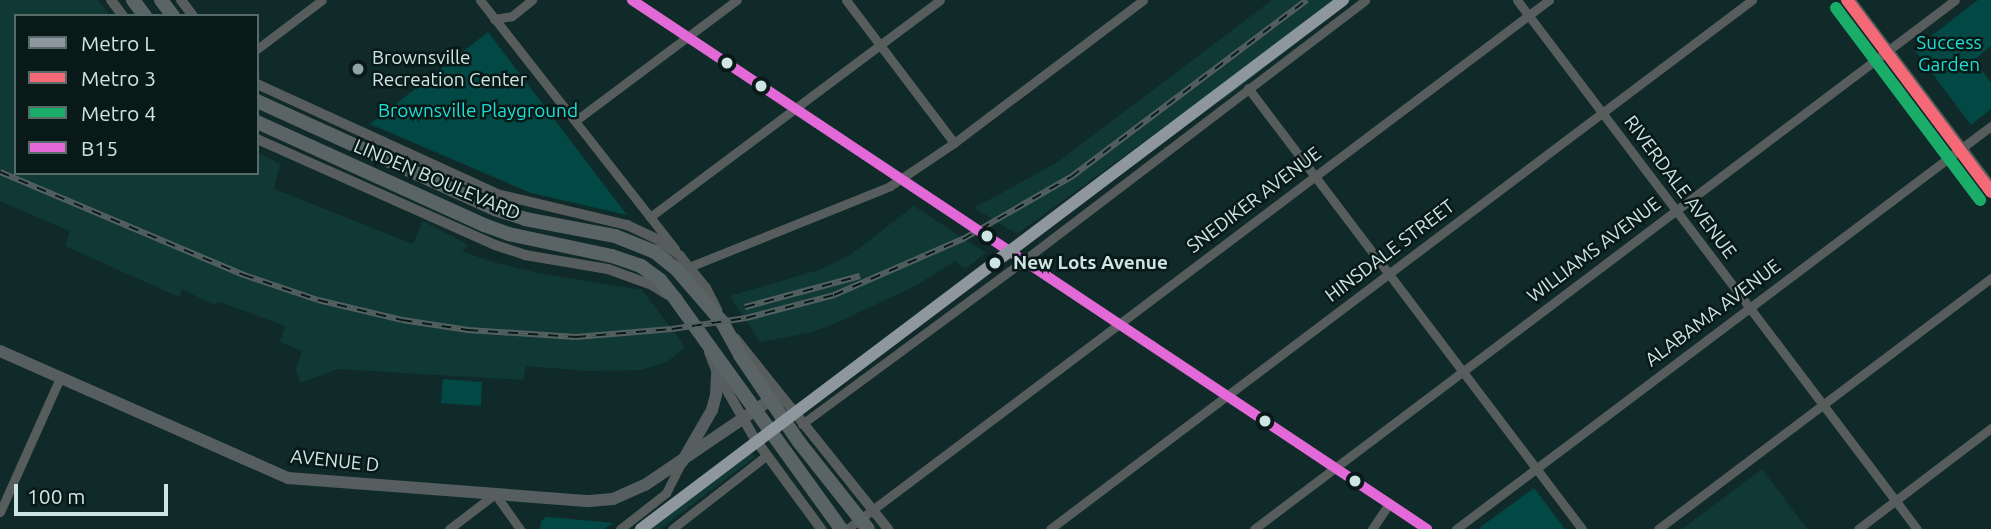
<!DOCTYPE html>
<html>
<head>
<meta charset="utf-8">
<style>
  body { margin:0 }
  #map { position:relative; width:1991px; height:529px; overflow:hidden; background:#102a29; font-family:Ubuntu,sans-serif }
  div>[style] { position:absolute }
  .built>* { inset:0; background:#103936 }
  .green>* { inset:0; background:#024845 }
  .minor>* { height:9px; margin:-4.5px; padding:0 4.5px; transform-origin:4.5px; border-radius:4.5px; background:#565d5c }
  .tertiary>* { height:10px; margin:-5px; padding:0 5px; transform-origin:5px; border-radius:5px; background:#565d5c }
  .secondary>* { height:12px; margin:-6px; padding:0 6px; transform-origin:6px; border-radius:6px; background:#565e5f }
  .trunk>* { height:14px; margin:-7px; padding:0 7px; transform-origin:7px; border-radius:7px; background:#5a6464 }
  .rail>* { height:6px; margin-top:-3px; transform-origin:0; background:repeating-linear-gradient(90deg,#081918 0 10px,#556160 0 20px); box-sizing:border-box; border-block:2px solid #556160 }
  .bus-1>* { height:10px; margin:-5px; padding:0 5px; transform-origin:5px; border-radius:5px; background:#e368d8 }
  .metro-1>* { height:12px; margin:-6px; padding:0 6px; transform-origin:6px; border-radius:6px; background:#8e979d }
  .metro-2>* { height:12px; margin:-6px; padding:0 6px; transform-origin:6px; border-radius:6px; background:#f56875 }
  .metro-3>* { height:12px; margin:-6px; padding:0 6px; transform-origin:6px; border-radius:6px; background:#1aad69 }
  .dots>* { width:19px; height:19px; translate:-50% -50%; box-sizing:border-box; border:4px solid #081918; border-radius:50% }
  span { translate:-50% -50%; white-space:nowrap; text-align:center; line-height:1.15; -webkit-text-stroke:5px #081918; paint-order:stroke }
  .park-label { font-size:19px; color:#1edfd5 }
  .poi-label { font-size:19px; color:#cee5e3 }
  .left { translate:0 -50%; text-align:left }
  .street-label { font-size:19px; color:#cee5e3 }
  .stop-label { font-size:19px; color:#cee5e3; font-weight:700 }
  .legend { position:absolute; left:14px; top:14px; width:245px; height:161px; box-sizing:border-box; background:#081918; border:2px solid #576b69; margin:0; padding:9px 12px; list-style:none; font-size:21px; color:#cee5e3 }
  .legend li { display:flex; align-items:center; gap:14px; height:35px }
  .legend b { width:35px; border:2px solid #576b69 }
  .scale { position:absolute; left:14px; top:484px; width:154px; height:32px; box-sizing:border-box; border:4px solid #cee5e3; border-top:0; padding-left:9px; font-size:21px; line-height:24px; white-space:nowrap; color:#cee5e3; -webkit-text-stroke:5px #081918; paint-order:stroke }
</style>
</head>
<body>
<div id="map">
  <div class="built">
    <i style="clip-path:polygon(0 0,98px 0,110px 16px,16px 16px,16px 173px,257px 173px,257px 152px,280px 164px,274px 189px,413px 244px,423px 221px,468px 245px,462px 251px,489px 261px,538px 273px,642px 290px,685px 347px,667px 362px,640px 370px,589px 371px,526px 366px,523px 380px,338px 369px,300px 383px,296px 369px,302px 351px,280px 342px,285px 326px,218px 301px,214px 305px,182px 289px,179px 297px,65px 246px,70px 231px,0 201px)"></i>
    <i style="clip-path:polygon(1272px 0,1352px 0,1223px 100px,1215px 90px,1017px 234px,974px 208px,1058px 162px)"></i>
    <i style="clip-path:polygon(914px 206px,986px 253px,965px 269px,955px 261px,917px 285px,838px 322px,813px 332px,760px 342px,730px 296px,822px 269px,850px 255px)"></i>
    <i style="clip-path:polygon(745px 444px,755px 457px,660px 529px,633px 529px)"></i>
    <i style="clip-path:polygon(1762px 469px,1807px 529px,1682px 529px)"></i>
  </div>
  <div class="green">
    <i style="clip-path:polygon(1978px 0,1991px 0,1991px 46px,1974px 60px,1991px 83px,1991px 109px,1971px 125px,1914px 49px)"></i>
    <i style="clip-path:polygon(488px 32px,627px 215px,531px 193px,370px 124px)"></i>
    <i style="clip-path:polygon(443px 379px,482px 382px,481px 406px,441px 403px)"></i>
    <i style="clip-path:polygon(1534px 488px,1565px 529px,1478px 529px)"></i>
    <i style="clip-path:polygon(546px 517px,550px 517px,613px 523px,604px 529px,540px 529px,541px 521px)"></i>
  </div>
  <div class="minor">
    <i style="left:480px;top:0;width:316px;rotate:51.9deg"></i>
    <i style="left:846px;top:0;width:179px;rotate:52.9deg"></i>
    <i style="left:1517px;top:0;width:663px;rotate:52.91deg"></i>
    <i style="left:1851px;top:0;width:233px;rotate:53deg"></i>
    <i style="left:494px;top:19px;width:18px;rotate:-9deg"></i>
    <i style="left:512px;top:16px;width:26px;rotate:-39deg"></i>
    <i style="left:257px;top:49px;width:81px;rotate:-37deg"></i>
    <i style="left:1248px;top:88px;width:553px;rotate:52.86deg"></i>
    <i style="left:575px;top:121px;width:202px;rotate:-36.8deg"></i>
    <i style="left:650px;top:217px;width:362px;rotate:-36.8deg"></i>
    <i style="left:689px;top:267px;width:217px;rotate:-21.9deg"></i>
    <i style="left:890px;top:186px;width:77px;rotate:-33.9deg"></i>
    <i style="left:954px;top:143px;width:237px;rotate:-37.1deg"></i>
    <i style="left:802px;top:424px;width:275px;rotate:-36.4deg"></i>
    <i style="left:1023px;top:261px;width:430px;rotate:-37.3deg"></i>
    <i style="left:0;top:512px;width:147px;rotate:-65.9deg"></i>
    <i style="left:449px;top:529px;width:58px;rotate:-37.3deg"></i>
    <i style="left:495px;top:494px;width:43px;rotate:54.5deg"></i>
    <i style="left:620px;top:529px;width:58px;rotate:-38deg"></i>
    <i style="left:666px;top:493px;width:35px;rotate:-63deg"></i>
    <i style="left:672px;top:529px;width:120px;rotate:-37.9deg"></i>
    <i style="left:847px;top:529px;width:879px;rotate:-37deg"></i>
    <i style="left:1050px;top:529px;width:879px;rotate:-37deg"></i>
    <i style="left:1254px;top:529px;width:878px;rotate:-37.04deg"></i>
    <i style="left:1372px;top:529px;width:30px;rotate:-56deg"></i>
    <i style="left:1456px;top:529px;width:670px;rotate:-36.99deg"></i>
    <i style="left:1658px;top:529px;width:417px;rotate:-37deg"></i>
    <i style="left:1858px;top:529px;width:167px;rotate:-37.2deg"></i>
  </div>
  <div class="tertiary">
    <i style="left:111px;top:0;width:20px;rotate:53deg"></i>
    <i style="left:181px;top:0;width:20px;rotate:53deg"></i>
    <i style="left:632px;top:0;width:955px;rotate:33.64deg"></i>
    <i style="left:257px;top:84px;width:264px;rotate:24.6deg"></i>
    <i style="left:497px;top:194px;width:134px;rotate:13.4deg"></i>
    <i style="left:627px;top:225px;width:33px;rotate:25deg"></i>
    <i style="left:657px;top:239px;width:29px;rotate:36deg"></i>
    <i style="left:680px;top:256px;width:41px;rotate:50.9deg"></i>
    <i style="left:706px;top:288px;width:25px;rotate:63deg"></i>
    <i style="left:257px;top:139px;width:261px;rotate:24deg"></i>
    <i style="left:495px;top:245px;width:32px;rotate:18deg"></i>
    <i style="left:525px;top:255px;width:84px;rotate:9.6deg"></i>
    <i style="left:608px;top:269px;width:47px;rotate:20deg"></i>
    <i style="left:652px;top:285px;width:19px;rotate:32deg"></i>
    <i style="left:735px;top:338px;width:245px;rotate:51.3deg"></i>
    <i style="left:709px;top:352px;width:22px;rotate:69deg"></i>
    <i style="left:717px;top:373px;width:76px;rotate:60.1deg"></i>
    <i style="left:755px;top:439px;width:112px;rotate:53.7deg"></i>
  </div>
  <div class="secondary">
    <i style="left:0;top:351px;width:315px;rotate:23.8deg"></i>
    <i style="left:288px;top:478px;width:302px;rotate:4.4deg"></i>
    <i style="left:589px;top:501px;width:24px;rotate:-5deg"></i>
    <i style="left:613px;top:499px;width:35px;rotate:-24deg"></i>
    <i style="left:645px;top:485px;width:151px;rotate:-34.2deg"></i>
    <i style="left:682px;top:462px;width:60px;rotate:-60deg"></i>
    <i style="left:712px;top:410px;width:16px;rotate:-75deg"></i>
    <i style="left:716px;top:395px;width:22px;rotate:-87deg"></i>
  </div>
  <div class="trunk">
    <i style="left:133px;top:0;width:20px;rotate:53deg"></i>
    <i style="left:161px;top:0;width:20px;rotate:53deg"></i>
    <i style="left:257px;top:101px;width:261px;rotate:24.4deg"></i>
    <i style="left:495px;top:209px;width:32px;rotate:18deg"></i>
    <i style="left:525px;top:219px;width:92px;rotate:10.7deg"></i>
    <i style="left:615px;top:236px;width:43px;rotate:21.8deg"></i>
    <i style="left:655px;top:252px;width:28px;rotate:39deg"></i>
    <i style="left:677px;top:270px;width:69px;rotate:49.1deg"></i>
    <i style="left:722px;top:322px;width:38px;rotate:61deg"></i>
    <i style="left:740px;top:355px;width:105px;rotate:55.9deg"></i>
    <i style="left:799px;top:442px;width:111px;rotate:51.6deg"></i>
    <i style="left:257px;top:122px;width:249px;rotate:24.4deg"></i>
    <i style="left:484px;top:225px;width:27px;rotate:20deg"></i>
    <i style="left:509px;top:234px;width:105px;rotate:12.1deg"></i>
    <i style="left:612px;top:256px;width:31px;rotate:19deg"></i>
    <i style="left:641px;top:266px;width:24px;rotate:36deg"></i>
    <i style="left:660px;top:280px;width:26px;rotate:51deg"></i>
    <i style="left:676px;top:300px;width:282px;rotate:54.2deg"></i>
  </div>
  <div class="rail">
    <i style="left:0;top:172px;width:265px;rotate:22.9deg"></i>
    <i style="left:244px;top:275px;width:78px;rotate:18.7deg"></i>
    <i style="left:318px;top:300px;width:86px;rotate:13.4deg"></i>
    <i style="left:402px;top:320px;width:67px;rotate:8.6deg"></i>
    <i style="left:468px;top:330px;width:108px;rotate:3.7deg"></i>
    <i style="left:576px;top:337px;width:96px;rotate:-4.8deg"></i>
    <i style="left:672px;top:329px;width:75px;rotate:-8.5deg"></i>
    <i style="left:746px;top:318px;width:91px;rotate:-14.6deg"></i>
    <i style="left:834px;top:295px;width:141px;rotate:-23.5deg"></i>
    <i style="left:963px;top:239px;width:125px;rotate:-29.9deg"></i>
    <i style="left:1071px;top:177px;width:295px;rotate:-36.9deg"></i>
    <i style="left:745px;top:307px;width:119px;rotate:-15.1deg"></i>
  </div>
  <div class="bus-1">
    <i style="left:632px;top:0;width:955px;rotate:33.64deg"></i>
  </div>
  <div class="metro-1">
    <i style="left:641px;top:529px;width:879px;rotate:-37deg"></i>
  </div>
  <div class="metro-2">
    <i style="left:1847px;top:0;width:240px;rotate:53.1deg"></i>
  </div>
  <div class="metro-3">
    <i style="left:1836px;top:8px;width:240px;rotate:53.1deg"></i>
  </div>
  <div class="dots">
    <i style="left:727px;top:63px;background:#cee5e3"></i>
    <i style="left:358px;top:69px;background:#8ca4a2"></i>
    <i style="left:761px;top:86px;background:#cee5e3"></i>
    <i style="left:987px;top:236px;background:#cee5e3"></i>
    <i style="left:995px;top:263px;background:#cee5e3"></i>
    <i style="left:1265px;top:421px;background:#cee5e3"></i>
    <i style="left:1355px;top:481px;background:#cee5e3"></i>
  </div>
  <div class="park-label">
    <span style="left:1949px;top:54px">Success<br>Garden</span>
    <span style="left:478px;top:111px">Brownsville Playground</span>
  </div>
  <div class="poi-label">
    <span class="left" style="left:372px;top:69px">Brownsville<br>Recreation Center</span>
  </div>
  <div class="street-label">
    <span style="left:437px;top:180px;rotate:23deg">LINDEN BOULEVARD</span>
    <span style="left:1680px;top:187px;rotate:53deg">RIVERDALE AVENUE</span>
    <span style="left:1254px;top:200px;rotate:-37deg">SNEDIKER AVENUE</span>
    <span style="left:1594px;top:250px;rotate:-37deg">WILLIAMS AVENUE</span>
    <span style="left:1390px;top:251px;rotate:-37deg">HINSDALE STREET</span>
    <span style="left:1713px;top:313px;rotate:-37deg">ALABAMA AVENUE</span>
    <span style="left:335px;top:461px;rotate:6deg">AVENUE D</span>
  </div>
  <div class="stop-label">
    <span class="left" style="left:1013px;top:263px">New Lots Avenue</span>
  </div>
  <ul class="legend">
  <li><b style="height:9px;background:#8e979d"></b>Metro L</li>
  <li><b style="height:9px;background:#f56875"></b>Metro 3</li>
  <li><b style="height:9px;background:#1aad69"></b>Metro 4</li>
  <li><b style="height:9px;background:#e368d8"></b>B15</li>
  </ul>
  <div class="scale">100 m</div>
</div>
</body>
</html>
